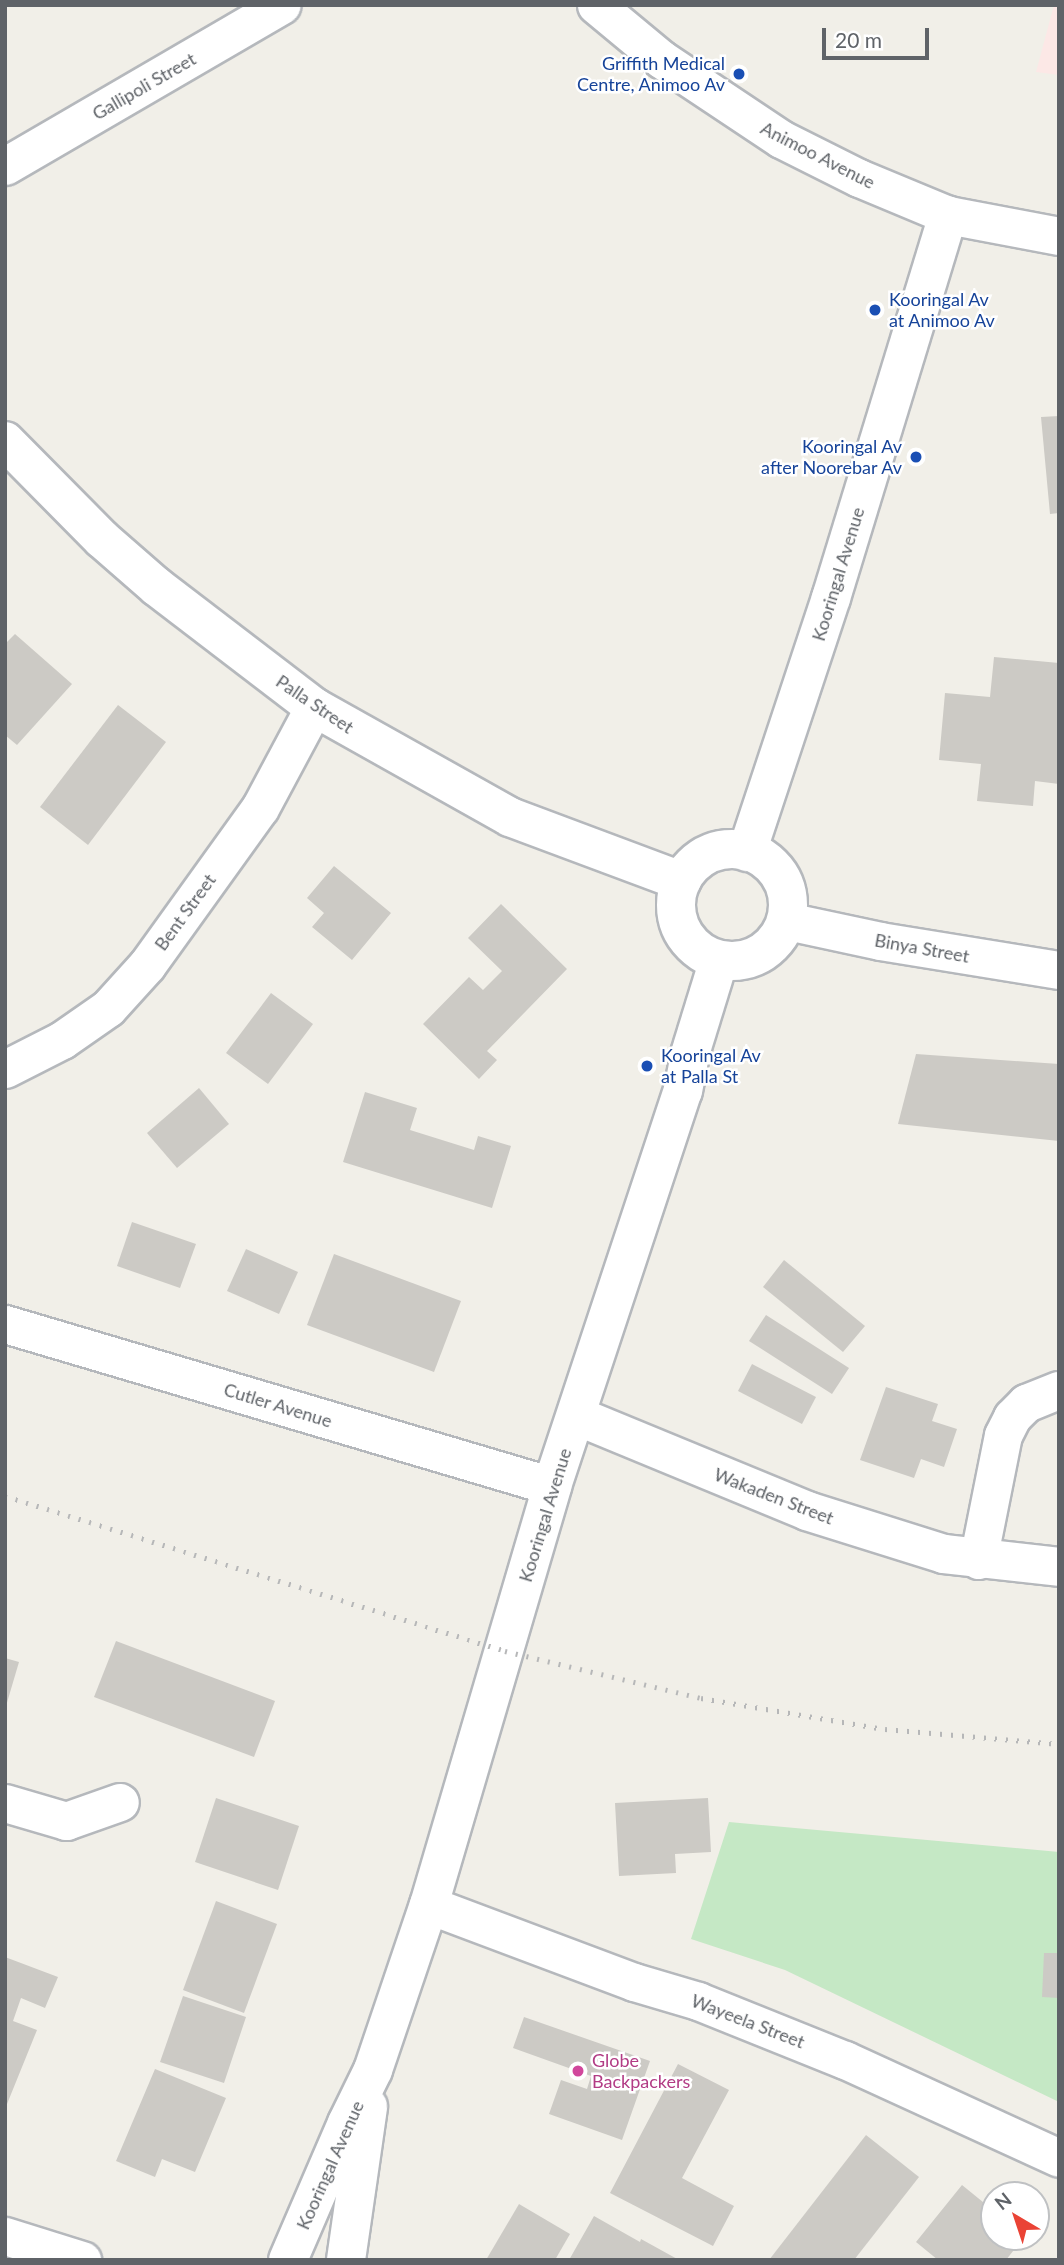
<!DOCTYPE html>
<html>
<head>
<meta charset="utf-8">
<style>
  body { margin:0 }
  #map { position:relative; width:1064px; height:2265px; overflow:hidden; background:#f1efe8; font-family:Lato,sans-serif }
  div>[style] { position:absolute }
  .medical>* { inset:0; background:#fce8e6 }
  .green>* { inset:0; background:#c5e8c5 }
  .building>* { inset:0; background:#cccac5 }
  .roads { filter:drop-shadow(2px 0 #b5b8bc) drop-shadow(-2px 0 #b5b8bc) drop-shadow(0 2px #b5b8bc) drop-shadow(0 -2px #b5b8bc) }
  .minor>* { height:37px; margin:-18.5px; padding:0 18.5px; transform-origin:18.5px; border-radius:18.5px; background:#fff }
  .tertiary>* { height:38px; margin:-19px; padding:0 19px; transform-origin:19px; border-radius:19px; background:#fff }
  .tertiary>.ring { margin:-19px; padding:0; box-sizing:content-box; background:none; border:38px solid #fff; border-radius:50% }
  .rail>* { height:5px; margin-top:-2.5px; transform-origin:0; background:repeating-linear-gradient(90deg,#b6b7b8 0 2px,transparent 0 11px) }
  .dots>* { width:19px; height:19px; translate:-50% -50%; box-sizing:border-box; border:4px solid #fff; border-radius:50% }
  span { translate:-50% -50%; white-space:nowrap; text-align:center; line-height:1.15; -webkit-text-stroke:5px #fff; paint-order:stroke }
  .transit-label { font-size:18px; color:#164399 }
  .right { translate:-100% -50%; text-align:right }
  .left { translate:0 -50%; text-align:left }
  .street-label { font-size:18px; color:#5f6368 }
  .hotel-label { font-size:18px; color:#b23c85 }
  .frame { position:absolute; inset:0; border:7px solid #5f6368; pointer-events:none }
  .north { position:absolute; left:980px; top:2181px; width:70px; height:70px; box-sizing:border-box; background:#fff; border:2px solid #bfc1c3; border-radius:50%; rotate:321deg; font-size:19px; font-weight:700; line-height:28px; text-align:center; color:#5f6368 }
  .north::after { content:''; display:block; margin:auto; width:24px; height:32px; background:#ea4335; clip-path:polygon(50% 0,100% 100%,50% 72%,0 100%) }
  .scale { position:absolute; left:822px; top:28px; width:107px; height:32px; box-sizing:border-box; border:4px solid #5f6368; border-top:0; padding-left:9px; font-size:21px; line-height:24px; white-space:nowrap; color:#5f6368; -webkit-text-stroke:5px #fff; paint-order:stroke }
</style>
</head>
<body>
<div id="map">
  <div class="medical">
    <i style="clip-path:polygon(1054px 5px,1059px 5px,1059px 75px,1036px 72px)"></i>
  </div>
  <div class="green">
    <i style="clip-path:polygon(729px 1822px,1059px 1852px,1059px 2102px,785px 1970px,691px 1939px)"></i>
  </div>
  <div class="building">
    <i style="clip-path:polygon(1059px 416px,1059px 513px,1050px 514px,1041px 417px)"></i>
    <i style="clip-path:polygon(15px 634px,72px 684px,17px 745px,5px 735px,5px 644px)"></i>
    <i style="clip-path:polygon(994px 657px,1059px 663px,1059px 784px,1035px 781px,1033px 806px,977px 801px,981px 764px,939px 760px,945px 693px,990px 697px)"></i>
    <i style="clip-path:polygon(118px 705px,166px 742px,88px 845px,40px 807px)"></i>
    <i style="clip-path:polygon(334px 866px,391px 913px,352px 960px,312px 927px,324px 913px,307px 898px)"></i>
    <i style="clip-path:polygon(501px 904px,567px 969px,487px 1051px,497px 1060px,479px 1079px,423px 1024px,469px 977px,483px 990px,502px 971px,468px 938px)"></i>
    <i style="clip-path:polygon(271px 993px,313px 1024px,268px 1084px,226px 1053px)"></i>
    <i style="clip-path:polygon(916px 1054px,1059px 1064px,1059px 1141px,898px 1124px)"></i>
    <i style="clip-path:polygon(199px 1088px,229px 1124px,177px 1168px,147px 1133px)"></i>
    <i style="clip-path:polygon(365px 1092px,417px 1108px,410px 1130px,474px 1150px,478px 1136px,511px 1146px,492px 1208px,343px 1162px)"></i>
    <i style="clip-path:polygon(132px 1222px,196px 1244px,180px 1288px,117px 1266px)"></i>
    <i style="clip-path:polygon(246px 1249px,298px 1272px,279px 1314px,227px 1291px)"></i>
    <i style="clip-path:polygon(334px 1254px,461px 1301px,434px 1372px,307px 1325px)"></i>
    <i style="clip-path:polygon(784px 1260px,865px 1326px,843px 1352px,763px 1287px)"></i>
    <i style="clip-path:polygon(766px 1315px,849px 1368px,832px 1394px,749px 1341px)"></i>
    <i style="clip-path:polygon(752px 1364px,816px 1397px,802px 1424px,738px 1391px)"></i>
    <i style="clip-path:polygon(886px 1387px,938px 1404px,932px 1421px,957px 1429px,944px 1467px,921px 1459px,914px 1478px,860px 1460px)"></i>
    <i style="clip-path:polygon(116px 1641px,275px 1701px,254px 1757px,94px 1697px)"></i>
    <i style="clip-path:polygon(5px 1658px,19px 1662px,6px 1706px,5px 1706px)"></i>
    <i style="clip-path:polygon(216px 1798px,299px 1826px,278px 1890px,195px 1862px)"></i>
    <i style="clip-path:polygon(708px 1798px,711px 1852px,675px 1854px,676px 1873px,619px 1876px,615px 1803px)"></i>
    <i style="clip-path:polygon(216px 1901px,277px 1924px,244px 2013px,183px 1990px)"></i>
    <i style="clip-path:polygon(1044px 1953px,1059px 1953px,1059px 1998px,1042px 1997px)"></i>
    <i style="clip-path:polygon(5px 1957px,58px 1977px,45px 2008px,21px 1998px,13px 2021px,37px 2030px,5px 2109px)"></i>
    <i style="clip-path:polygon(183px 1996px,246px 2017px,224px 2083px,160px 2062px)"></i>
    <i style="clip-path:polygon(524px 2017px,650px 2061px,622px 2140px,549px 2114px,561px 2080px,587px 2089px,591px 2076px,513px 2048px)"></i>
    <i style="clip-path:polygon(678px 2064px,729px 2090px,682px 2178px,734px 2206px,713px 2246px,610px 2193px)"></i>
    <i style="clip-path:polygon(155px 2069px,226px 2098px,195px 2172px,162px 2159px,155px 2177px,116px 2161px)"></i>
    <i style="clip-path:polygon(866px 2135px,919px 2177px,854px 2260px,769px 2260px)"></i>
    <i style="clip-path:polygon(962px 2185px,994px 2211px,994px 2237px,1024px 2237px,1006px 2260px,938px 2260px,916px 2242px)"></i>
    <i style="clip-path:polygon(519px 2204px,570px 2234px,555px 2260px,486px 2260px)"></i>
    <i style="clip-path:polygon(594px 2216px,640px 2242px,641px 2239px,679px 2260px,569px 2260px)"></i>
  </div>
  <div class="roads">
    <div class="minor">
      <i style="left:596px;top:5px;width:85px;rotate:39.7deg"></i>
      <i style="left:661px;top:59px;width:144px;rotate:33.7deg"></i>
      <i style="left:781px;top:139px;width:87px;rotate:26.6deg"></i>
      <i style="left:859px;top:178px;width:96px;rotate:22.6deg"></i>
      <i style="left:948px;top:215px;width:113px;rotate:10.7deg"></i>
      <i style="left:5px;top:166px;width:320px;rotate:-30.2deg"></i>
      <i style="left:787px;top:921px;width:95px;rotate:12.1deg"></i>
      <i style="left:880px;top:941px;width:181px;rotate:9.2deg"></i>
      <i style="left:5px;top:1069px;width:64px;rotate:-27deg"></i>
      <i style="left:62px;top:1040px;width:56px;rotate:-34.8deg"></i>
      <i style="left:108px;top:1008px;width:58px;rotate:-47.8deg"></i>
      <i style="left:147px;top:965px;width:193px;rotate:-54.3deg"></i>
      <i style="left:260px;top:808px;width:115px;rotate:-61.9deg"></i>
      <i style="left:5px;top:1324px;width:570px;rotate:16.5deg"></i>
      <i style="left:978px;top:1560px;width:127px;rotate:-78.7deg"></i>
      <i style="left:1003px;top:1435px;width:20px;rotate:-63deg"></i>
      <i style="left:1012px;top:1417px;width:20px;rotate:-45deg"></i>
      <i style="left:1026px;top:1403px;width:35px;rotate:-22deg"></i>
      <i style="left:5px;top:1803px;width:64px;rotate:16.4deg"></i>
      <i style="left:66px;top:1821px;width:57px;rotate:-19.4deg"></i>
      <i style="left:429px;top:1905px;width:219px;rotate:20.6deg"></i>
      <i style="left:634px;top:1982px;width:67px;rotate:16.5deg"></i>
      <i style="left:698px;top:2001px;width:158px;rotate:21.9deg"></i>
      <i style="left:845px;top:2060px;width:235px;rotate:24.6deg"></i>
      <i style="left:5px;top:2236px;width:81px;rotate:17.3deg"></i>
    </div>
    <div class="tertiary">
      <i style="left:5px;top:441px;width:138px;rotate:45.3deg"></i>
      <i style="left:102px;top:539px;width:73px;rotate:41.1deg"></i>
      <i style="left:157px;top:587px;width:198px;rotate:37.4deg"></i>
      <i style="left:314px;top:707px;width:225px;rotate:29.3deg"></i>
      <i style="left:510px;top:817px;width:183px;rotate:20.5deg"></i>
      <i class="ring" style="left:676px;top:849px;width:74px;height:74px"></i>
      <i style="left:747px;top:852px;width:268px;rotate:-71.7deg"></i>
      <i style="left:831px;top:598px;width:400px;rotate:-73deg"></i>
      <i style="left:577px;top:1416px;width:249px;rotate:22.4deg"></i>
      <i style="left:807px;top:1511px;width:144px;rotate:17.4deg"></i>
      <i style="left:944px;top:1554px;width:116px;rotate:6.4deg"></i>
      <i style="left:288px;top:2260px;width:149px;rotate:-66.7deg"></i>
      <i style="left:347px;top:2123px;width:59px;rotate:-63.9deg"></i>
      <i style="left:373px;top:2070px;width:174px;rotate:-71.3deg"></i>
      <i style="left:429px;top:1905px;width:437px;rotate:-73.6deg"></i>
      <i style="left:552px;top:1486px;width:416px;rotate:-71.7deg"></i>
      <i style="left:683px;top:1091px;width:38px;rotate:-79deg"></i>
      <i style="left:690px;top:1054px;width:98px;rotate:-72.9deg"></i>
      <i style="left:346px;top:2260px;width:155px;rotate:-81.8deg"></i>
    </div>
  </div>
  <div class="rail">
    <i style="left:5px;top:1496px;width:523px;rotate:17.22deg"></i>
    <i style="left:505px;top:1651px;width:202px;rotate:13.5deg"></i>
    <i style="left:701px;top:1698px;width:187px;rotate:9.6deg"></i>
    <i style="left:885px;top:1729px;width:175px;rotate:4.9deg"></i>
  </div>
  <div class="dots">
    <i style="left:739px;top:74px;background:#1a4fb4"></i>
    <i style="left:875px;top:310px;background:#1a4fb4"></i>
    <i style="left:916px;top:457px;background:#1a4fb4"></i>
    <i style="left:647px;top:1066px;background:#1a4fb4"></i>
    <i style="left:578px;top:2071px;background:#d1479c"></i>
  </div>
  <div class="transit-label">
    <span class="right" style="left:725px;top:74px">Griffith Medical<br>Centre, Animoo Av</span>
    <span class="left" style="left:889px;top:310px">Kooringal Av<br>at Animoo Av</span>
    <span class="right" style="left:902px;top:457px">Kooringal Av<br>after Noorebar Av</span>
    <span class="left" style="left:661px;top:1066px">Kooringal Av<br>at Palla St</span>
  </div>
  <div class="street-label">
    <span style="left:144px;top:86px;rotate:-30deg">Gallipoli Street</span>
    <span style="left:818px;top:155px;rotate:27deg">Animoo Avenue</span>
    <span style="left:838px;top:574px;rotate:-73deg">Kooringal Avenue</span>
    <span style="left:315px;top:704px;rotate:34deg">Palla Street</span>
    <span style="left:185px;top:912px;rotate:-54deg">Bent Street</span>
    <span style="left:922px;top:948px;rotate:10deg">Binya Street</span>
    <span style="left:278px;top:1405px;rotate:17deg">Cutler Avenue</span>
    <span style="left:774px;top:1496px;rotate:21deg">Wakaden Street</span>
    <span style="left:545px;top:1515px;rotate:-73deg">Kooringal Avenue</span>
    <span style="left:748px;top:2021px;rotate:21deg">Wayeela Street</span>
    <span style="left:330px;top:2165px;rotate:-66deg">Kooringal Avenue</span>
  </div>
  <div class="hotel-label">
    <span class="left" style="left:592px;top:2071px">Globe<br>Backpackers</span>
  </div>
  <div class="frame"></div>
  <div class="north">N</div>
  <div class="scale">20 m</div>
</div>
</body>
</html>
